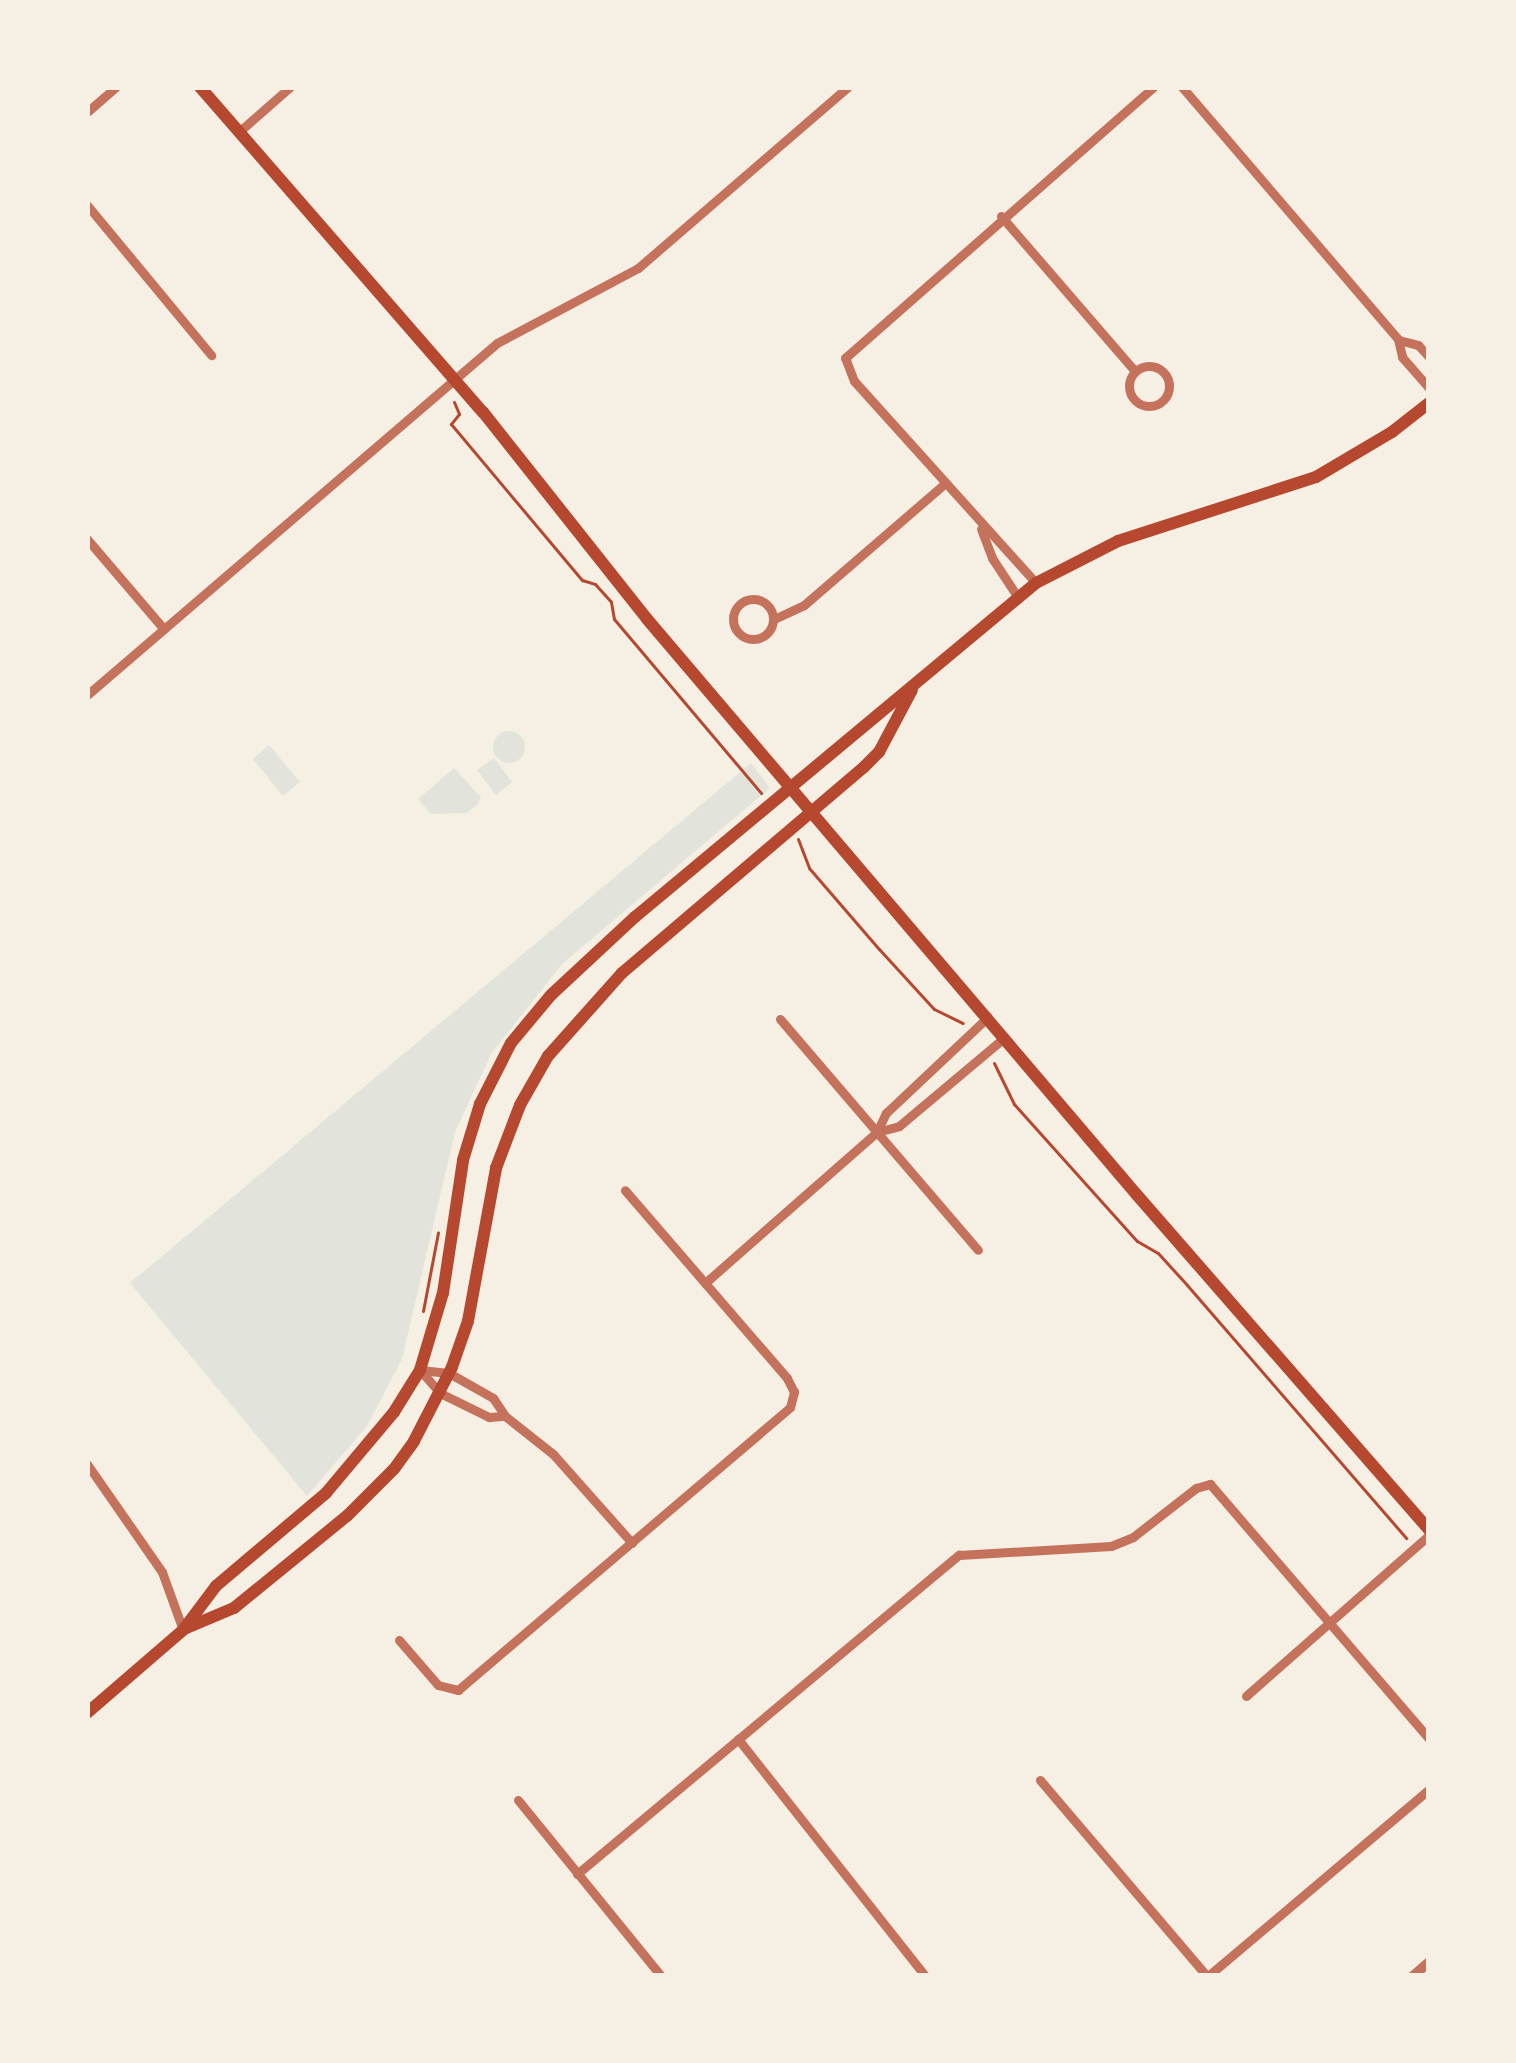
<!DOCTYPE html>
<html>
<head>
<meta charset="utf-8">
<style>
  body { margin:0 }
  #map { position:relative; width:1516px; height:2063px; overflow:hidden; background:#f6efe4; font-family:Literata,serif }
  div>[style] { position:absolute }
  .green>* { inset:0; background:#e2e4dc }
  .round { border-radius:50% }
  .path>* { height:3px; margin:-1.5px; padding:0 1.5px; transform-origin:1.5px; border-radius:1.5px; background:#b5482f }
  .minor>* { height:9px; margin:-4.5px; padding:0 4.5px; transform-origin:4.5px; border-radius:4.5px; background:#c5725c }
  .minor>.ring { margin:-4.5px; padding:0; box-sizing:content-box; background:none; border:9px solid #c5725c; border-radius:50% }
  .tertiary>* { height:10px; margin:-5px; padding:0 5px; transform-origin:5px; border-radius:5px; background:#c5725c }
  .secondary>* { height:12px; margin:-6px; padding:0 6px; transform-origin:6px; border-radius:6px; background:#b5482f }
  span { translate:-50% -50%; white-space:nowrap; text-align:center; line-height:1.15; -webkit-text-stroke:12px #f6efe4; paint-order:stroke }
  .frame { position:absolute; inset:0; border:90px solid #f6efe4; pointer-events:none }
</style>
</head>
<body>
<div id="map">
  <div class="green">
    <i class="round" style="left:493px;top:731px;width:32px;height:32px"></i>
    <i style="clip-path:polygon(269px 745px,300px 782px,283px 796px,253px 759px)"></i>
    <i style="clip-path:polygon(494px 758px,512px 782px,496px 795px,477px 770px)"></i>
    <i style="clip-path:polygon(751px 763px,770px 788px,562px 964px,491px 1054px,455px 1132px,402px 1359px,367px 1426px,307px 1496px,130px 1283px)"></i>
    <i style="clip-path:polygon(454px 768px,481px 797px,478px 804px,467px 813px,431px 814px,418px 799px)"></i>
  </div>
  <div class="path">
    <i style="left:454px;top:402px;width:13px;rotate:67deg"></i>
    <i style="left:459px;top:414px;width:13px;rotate:129deg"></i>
    <i style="left:451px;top:424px;width:204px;rotate:50deg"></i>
    <i style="left:582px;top:580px;width:14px;rotate:17deg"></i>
    <i style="left:595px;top:584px;width:24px;rotate:48deg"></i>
    <i style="left:611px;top:602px;width:17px;rotate:80deg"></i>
    <i style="left:614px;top:619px;width:228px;rotate:49.8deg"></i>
    <i style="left:798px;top:839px;width:31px;rotate:69deg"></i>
    <i style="left:809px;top:868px;width:107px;rotate:49.2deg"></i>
    <i style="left:879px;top:949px;width:81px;rotate:47.5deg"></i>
    <i style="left:934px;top:1009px;width:32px;rotate:26deg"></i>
    <i style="left:994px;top:1063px;width:46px;rotate:64deg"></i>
    <i style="left:1014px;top:1104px;width:184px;rotate:48.1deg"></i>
    <i style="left:1137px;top:1241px;width:24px;rotate:30deg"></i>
    <i style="left:1158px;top:1253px;width:43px;rotate:47.8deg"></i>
    <i style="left:1187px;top:1285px;width:335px;rotate:49.1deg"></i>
    <i style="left:423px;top:1311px;width:80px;rotate:-79.2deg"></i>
  </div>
  <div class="minor">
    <i style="left:1182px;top:87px;width:332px;rotate:49.4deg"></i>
    <i style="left:1398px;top:339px;width:18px;rotate:77deg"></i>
    <i style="left:1402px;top:357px;width:41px;rotate:48.9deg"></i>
    <i style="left:87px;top:112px;width:38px;rotate:-41deg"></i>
    <i style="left:241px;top:130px;width:65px;rotate:-41.3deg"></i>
    <i style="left:87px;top:205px;width:195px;rotate:50.4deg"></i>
    <i style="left:1001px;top:216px;width:205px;rotate:49.2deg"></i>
    <i style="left:1399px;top:340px;width:20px;rotate:15deg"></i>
    <i style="left:1418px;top:345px;width:16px;rotate:47deg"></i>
    <i class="ring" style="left:1129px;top:366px;width:31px;height:31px"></i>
    <i style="left:981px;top:529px;width:31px;rotate:69deg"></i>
    <i style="left:992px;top:558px;width:45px;rotate:56.7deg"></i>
    <i style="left:87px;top:539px;width:118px;rotate:49.5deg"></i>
    <i style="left:1036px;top:583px;width:272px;rotate:-132deg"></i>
    <i style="left:854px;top:381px;width:25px;rotate:-111deg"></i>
    <i style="left:845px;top:358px;width:410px;rotate:-41.3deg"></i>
    <i class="ring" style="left:733px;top:599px;width:31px;height:31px"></i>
    <i style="left:774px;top:619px;width:33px;rotate:-25deg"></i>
    <i style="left:804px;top:605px;width:182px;rotate:-40.8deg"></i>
    <i style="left:87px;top:695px;width:540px;rotate:-40.65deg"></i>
    <i style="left:497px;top:343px;width:160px;rotate:-28deg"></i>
    <i style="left:638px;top:268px;width:277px;rotate:-40.8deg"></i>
    <i style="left:780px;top:1019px;width:304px;rotate:49.4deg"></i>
    <i style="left:877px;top:1132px;width:23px;rotate:-15deg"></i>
    <i style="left:899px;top:1126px;width:138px;rotate:-40deg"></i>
    <i style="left:705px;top:1283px;width:229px;rotate:-41.3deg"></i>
    <i style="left:877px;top:1132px;width:21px;rotate:-65deg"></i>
    <i style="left:886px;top:1113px;width:140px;rotate:-43.3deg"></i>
    <i style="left:420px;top:1370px;width:29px;rotate:6deg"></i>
    <i style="left:449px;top:1373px;width:51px;rotate:29.6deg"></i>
    <i style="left:493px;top:1398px;width:22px;rotate:56deg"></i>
    <i style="left:505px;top:1416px;width:61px;rotate:38.4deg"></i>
    <i style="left:553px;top:1454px;width:119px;rotate:48.4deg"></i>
    <i style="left:420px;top:1370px;width:30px;rotate:49deg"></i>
    <i style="left:440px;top:1393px;width:55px;rotate:26.1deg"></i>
    <i style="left:489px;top:1417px;width:16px;rotate:-4deg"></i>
    <i style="left:87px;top:1464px;width:131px;rotate:55.2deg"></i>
    <i style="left:162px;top:1572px;width:62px;rotate:70.1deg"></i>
    <i style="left:399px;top:1640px;width:60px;rotate:49.1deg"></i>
    <i style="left:438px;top:1685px;width:21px;rotate:14deg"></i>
    <i style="left:458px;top:1690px;width:436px;rotate:-40.4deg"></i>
    <i style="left:790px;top:1407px;width:16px;rotate:-75deg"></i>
    <i style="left:794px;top:1392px;width:16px;rotate:-117deg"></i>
    <i style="left:787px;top:1378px;width:248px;rotate:-130.8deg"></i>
    <i style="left:1246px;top:1696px;width:244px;rotate:-41.3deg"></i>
    <i style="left:738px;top:1739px;width:302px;rotate:51.7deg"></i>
    <i style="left:1040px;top:1780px;width:257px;rotate:49.6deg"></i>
    <i style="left:518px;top:1800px;width:227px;rotate:50.9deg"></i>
    <i style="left:577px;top:1874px;width:498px;rotate:-39.9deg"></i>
    <i style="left:959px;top:1555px;width:152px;rotate:-3.4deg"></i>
    <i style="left:1111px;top:1546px;width:24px;rotate:-22deg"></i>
    <i style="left:1133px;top:1537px;width:80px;rotate:-37.9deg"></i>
    <i style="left:1196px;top:1488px;width:15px;rotate:-16deg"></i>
    <i style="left:1210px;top:1484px;width:336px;rotate:49.3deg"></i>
    <i style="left:1208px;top:1976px;width:289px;rotate:-40.2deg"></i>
  </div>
  <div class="tertiary">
    <i style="left:1413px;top:1976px;width:21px;rotate:-41deg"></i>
  </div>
  <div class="secondary">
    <i style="left:200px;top:87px;width:431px;rotate:49deg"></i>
    <i style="left:483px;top:412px;width:264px;rotate:51.6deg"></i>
    <i style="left:647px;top:619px;width:756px;rotate:49.61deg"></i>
    <i style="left:1137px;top:1195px;width:444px;rotate:48.9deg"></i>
    <i style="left:184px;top:1629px;width:54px;rotate:-22.8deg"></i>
    <i style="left:234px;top:1608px;width:146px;rotate:-39.2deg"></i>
    <i style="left:347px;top:1516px;width:66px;rotate:-45deg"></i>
    <i style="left:394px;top:1469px;width:34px;rotate:-54deg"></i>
    <i style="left:414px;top:1441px;width:83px;rotate:-62.8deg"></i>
    <i style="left:452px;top:1367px;width:49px;rotate:-70.8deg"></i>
    <i style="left:468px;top:1321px;width:156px;rotate:-79.6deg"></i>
    <i style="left:496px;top:1168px;width:67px;rotate:-69.1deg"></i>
    <i style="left:520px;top:1105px;width:56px;rotate:-60.3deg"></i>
    <i style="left:548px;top:1056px;width:111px;rotate:-48.3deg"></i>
    <i style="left:622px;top:973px;width:319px;rotate:-40.4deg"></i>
    <i style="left:865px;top:766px;width:20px;rotate:-45deg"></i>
    <i style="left:879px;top:752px;width:70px;rotate:-62deg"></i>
    <i style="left:87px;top:1713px;width:127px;rotate:-40.8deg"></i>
    <i style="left:183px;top:1630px;width:55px;rotate:-53.1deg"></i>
    <i style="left:216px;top:1586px;width:144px;rotate:-40.2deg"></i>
    <i style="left:326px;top:1493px;width:106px;rotate:-50deg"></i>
    <i style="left:394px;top:1412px;width:49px;rotate:-58.2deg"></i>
    <i style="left:420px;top:1370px;width:80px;rotate:-73.4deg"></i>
    <i style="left:443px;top:1293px;width:134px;rotate:-81.4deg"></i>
    <i style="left:463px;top:1160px;width:59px;rotate:-73.1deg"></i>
    <i style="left:480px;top:1104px;width:68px;rotate:-63.1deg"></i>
    <i style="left:511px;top:1043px;width:62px;rotate:-50.2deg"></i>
    <i style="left:551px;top:995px;width:115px;rotate:-42.9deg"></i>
    <i style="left:635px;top:917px;width:522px;rotate:-39.79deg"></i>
    <i style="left:1036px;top:583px;width:92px;rotate:-27.1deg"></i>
    <i style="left:1118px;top:541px;width:208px;rotate:-17.9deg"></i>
    <i style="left:1316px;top:477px;width:88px;rotate:-30.6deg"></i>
    <i style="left:1392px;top:432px;width:47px;rotate:-38.1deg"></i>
  </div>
  <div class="frame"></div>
</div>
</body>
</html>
